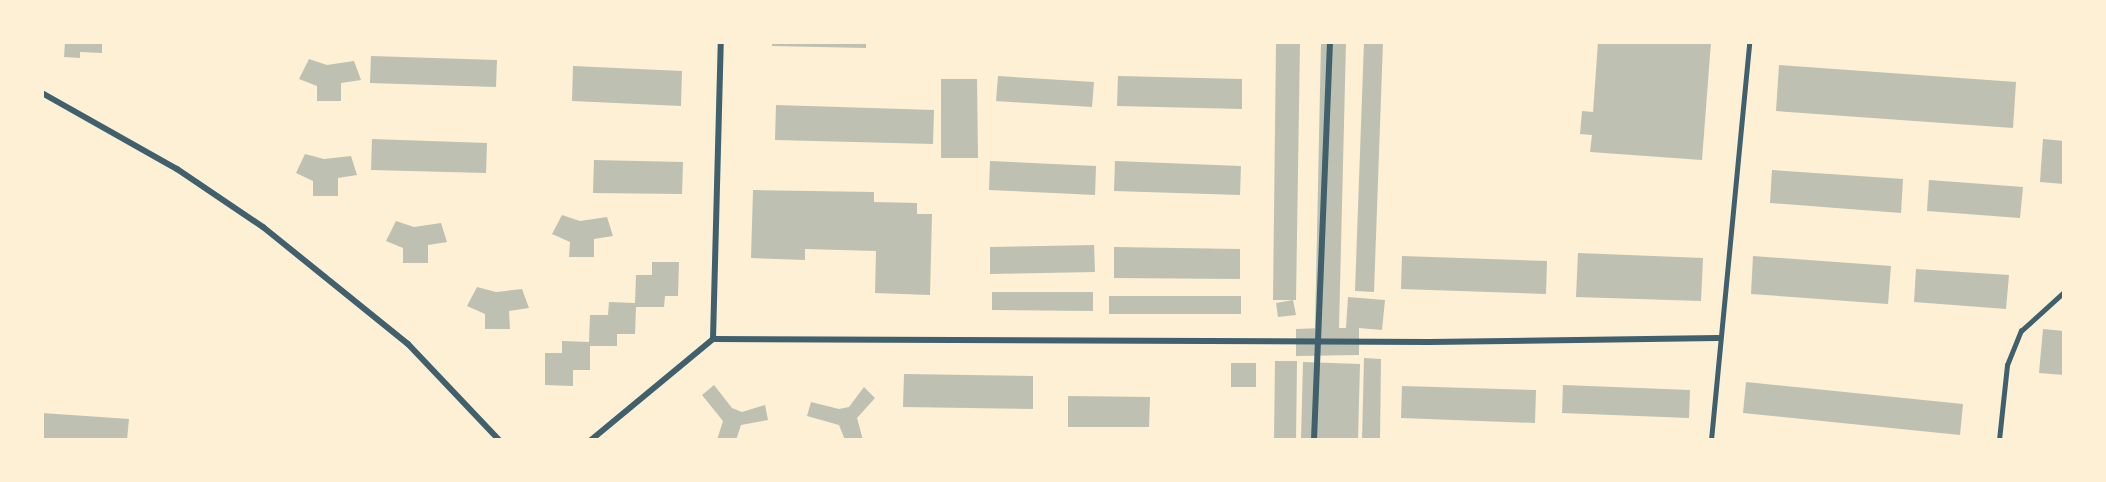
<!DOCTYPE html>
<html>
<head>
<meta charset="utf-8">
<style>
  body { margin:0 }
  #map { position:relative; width:2106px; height:482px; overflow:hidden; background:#fdf0d5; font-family:"DM Sans",sans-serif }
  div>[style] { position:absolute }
  .building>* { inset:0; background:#bec0b2 }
  .service>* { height:4.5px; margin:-2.25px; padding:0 2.25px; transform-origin:2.25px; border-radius:2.25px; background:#3f606c }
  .minor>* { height:6px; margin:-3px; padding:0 3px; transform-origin:3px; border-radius:3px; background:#3f606c }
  span { translate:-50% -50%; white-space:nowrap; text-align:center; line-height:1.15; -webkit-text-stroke:6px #fdf0d5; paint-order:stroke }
  .frame { position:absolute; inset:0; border:44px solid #fdf0d5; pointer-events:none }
</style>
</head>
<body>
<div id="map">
  <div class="building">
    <i style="clip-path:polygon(65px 42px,102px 42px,102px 53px,80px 52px,80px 58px,64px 57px)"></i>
    <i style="clip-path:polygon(772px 42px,866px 42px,866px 48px,772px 46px)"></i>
    <i style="clip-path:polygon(1276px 42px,1300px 42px,1296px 300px,1273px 300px)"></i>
    <i style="clip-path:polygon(1321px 42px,1346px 42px,1339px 328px,1346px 328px,1348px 297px,1385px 300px,1382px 330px,1359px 328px,1359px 355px,1296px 356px,1296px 329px,1322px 328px,1315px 328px)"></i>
    <i style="clip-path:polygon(1364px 42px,1383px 42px,1374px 292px,1355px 291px)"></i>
    <i style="clip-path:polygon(1598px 42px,1711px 42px,1702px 160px,1590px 152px,1592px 135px,1580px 134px,1582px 111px,1593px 112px)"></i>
    <i style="clip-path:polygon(371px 56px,497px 60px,496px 87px,370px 83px)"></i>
    <i style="clip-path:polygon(309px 59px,327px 65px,354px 61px,361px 80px,341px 83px,341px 101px,317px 101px,317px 86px,299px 79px)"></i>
    <i style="clip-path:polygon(1779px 65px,2016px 82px,2013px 128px,1776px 111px)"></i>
    <i style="clip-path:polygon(573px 66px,682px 71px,681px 106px,572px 101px)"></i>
    <i style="clip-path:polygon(998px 76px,1094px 82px,1092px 107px,996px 101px)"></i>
    <i style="clip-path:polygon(1118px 76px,1242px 79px,1242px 109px,1117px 106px)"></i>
    <i style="clip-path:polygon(941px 79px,977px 79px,978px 158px,941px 158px)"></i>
    <i style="clip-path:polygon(776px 105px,934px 110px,933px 144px,775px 140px)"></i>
    <i style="clip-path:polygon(372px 139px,487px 143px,486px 173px,371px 170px)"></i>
    <i style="clip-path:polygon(2043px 139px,2064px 141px,2064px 184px,2040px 182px)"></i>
    <i style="clip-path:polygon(305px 154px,324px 159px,351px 156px,357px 175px,338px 178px,338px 196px,313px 196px,313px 181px,296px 173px)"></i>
    <i style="clip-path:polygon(594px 160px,683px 162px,682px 194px,593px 193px)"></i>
    <i style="clip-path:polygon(990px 161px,1096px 166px,1095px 195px,989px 190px)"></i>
    <i style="clip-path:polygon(1115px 161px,1241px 166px,1240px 195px,1114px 191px)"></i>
    <i style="clip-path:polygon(1772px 170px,1903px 179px,1901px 213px,1770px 203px)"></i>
    <i style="clip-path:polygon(1929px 180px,2023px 187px,2020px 218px,1927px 211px)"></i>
    <i style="clip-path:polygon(753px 190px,874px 192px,874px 202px,917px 203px,917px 214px,932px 214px,930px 295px,875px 293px,876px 251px,805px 249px,805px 260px,751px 258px)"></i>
    <i style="clip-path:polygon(562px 215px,580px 221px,607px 217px,613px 236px,594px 239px,594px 257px,569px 257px,570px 242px,552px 234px)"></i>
    <i style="clip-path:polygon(396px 221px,414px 227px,441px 223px,447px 242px,428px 245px,428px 263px,403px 263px,403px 248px,386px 241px)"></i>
    <i style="clip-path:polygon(1094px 245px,1095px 272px,990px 274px,990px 247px)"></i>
    <i style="clip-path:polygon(1114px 247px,1240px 249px,1240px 279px,1114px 278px)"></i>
    <i style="clip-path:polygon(1578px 253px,1703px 258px,1701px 301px,1576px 297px)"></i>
    <i style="clip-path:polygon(1402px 256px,1547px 261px,1546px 294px,1401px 289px)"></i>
    <i style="clip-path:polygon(1753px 256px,1891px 266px,1888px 304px,1751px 294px)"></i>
    <i style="clip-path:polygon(652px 262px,679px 262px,678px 296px,665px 296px,664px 307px,636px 307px,635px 334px,617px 334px,617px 346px,590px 346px,590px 370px,573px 370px,573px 386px,545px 385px,545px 353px,562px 353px,562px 341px,589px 342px,590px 315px,608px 315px,609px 302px,635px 303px,636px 275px,652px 275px)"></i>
    <i style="clip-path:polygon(1916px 269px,2009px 275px,2006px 309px,1914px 302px)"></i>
    <i style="clip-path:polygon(477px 287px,496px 292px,522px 289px,529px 308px,509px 311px,510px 329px,485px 329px,485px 314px,467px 306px)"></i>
    <i style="clip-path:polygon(992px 292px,1093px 292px,1093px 311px,992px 310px)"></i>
    <i style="clip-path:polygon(1109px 296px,1241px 296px,1241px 314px,1109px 314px)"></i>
    <i style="clip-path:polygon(1293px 300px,1296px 315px,1278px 317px,1276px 303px)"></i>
    <i style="clip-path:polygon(2043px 329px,2064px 331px,2064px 375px,2039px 373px)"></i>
    <i style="clip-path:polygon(1364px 358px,1381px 359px,1380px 440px,1362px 440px)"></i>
    <i style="clip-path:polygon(1275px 361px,1297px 361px,1296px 440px,1274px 440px)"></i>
    <i style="clip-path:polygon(1303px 362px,1360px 364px,1358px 440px,1301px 440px)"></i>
    <i style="clip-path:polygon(1231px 363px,1256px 363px,1256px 387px,1231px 387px)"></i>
    <i style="clip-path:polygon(904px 374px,1033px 376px,1033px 409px,903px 407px)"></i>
    <i style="clip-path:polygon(1746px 382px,1963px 404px,1960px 435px,1743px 413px)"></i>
    <i style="clip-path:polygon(714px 385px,732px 408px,742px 412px,765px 405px,768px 420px,741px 425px,736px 440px,717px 440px,723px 421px,702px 395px)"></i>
    <i style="clip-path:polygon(1563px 385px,1690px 390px,1689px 418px,1562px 413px)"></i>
    <i style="clip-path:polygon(1402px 386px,1536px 390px,1535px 423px,1401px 418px)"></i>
    <i style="clip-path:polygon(864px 387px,875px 398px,857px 418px,863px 440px,845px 440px,839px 425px,807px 416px,811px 402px,839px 409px,849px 407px)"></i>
    <i style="clip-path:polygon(1068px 396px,1150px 397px,1149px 427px,1068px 427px)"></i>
    <i style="clip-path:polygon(42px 413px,129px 419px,127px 440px,42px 440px)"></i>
  </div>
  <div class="service">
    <i style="left:1711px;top:440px;width:400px;rotate:-84.5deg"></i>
    <i style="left:1999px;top:440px;width:75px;rotate:-83.9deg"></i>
    <i style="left:2007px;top:365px;width:37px;rotate:-68deg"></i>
    <i style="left:2021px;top:331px;width:58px;rotate:-42.2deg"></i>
  </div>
  <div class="minor">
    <i style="left:42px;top:93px;width:155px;rotate:29.4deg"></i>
    <i style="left:177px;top:169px;width:104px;rotate:34deg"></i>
    <i style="left:263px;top:227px;width:186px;rotate:38.9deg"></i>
    <i style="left:408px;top:344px;width:132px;rotate:46.5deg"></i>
    <i style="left:713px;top:339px;width:297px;rotate:-88.5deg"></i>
    <i style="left:591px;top:440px;width:158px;rotate:-39.6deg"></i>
    <i style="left:713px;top:339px;width:716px;rotate:0.24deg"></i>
    <i style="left:1429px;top:342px;width:289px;rotate:-0.8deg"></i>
    <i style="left:1314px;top:440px;width:398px;rotate:-87.7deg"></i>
  </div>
  <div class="frame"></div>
</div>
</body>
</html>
